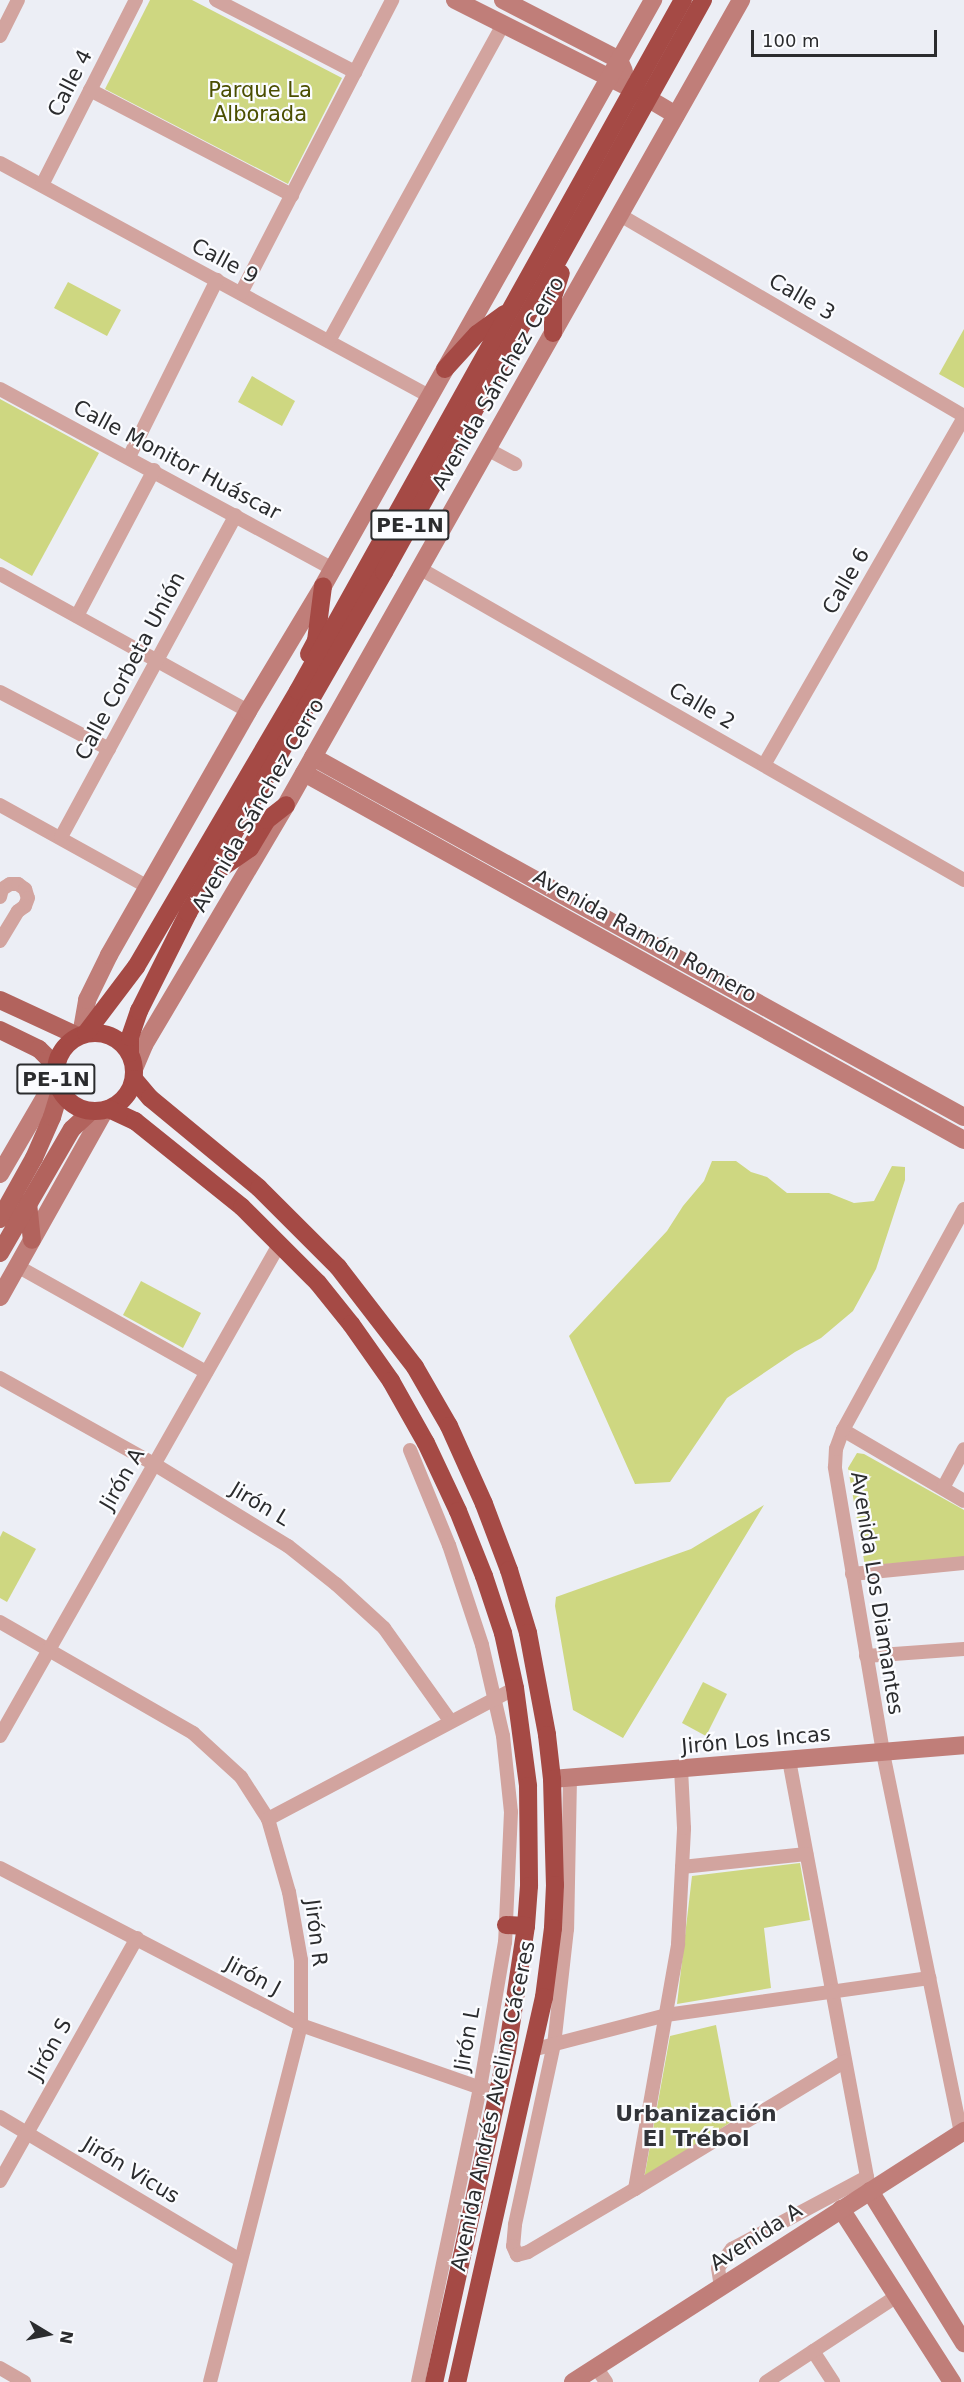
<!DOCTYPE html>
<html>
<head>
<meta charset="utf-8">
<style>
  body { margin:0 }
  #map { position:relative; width:964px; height:2382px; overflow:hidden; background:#eceef5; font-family:"DejaVu Sans",sans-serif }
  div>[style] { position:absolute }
  .green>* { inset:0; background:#ced781 }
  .street>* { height:14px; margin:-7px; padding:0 7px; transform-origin:7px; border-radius:7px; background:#d2a49f }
  .secondary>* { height:18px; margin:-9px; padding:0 9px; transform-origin:9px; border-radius:9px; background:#c07e79 }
  .primary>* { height:18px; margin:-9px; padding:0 9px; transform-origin:9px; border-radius:9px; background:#b2635d }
  .highway>* { height:18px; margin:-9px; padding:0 9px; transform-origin:9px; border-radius:9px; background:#a54a45 }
  .highway>.ring { margin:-9px; padding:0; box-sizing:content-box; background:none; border:18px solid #a54a45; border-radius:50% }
  span { translate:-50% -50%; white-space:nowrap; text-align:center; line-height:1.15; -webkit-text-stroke:4.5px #fbfcff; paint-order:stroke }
  .shield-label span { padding:2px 4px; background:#fbfcff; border:2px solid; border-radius:4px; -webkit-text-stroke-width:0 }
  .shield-label { font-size:20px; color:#2b2c2e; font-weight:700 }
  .street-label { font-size:21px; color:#2b2c2e }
  .park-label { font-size:21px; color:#4a4e00 }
  .neighbourhood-label { font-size:22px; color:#323439; font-weight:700 }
  .north { position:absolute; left:18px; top:2304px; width:60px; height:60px; -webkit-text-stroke:4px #fbfcff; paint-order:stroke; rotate:100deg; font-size:16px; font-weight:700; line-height:24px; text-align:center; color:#2b2c2e }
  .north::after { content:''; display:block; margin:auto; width:21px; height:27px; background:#2b2c2e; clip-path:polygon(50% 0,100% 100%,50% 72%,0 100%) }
  .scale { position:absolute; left:751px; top:30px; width:186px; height:27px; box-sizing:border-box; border:3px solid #2b2c2e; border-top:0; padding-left:8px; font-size:18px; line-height:21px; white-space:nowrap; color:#2b2c2e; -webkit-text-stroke:4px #fbfcff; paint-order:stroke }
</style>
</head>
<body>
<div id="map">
  <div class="green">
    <i style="clip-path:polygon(150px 0,192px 0,342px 78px,288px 184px,105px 89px)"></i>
    <i style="clip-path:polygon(68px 282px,121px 310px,107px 336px,54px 308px)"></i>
    <i style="clip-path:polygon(964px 329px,964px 388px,939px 374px)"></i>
    <i style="clip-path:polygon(252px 376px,295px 401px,282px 426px,238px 402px)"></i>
    <i style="clip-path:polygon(0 399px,99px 453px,32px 576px,0 558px)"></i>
    <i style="clip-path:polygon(712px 1161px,736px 1161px,751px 1172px,767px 1177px,787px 1193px,829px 1193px,854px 1203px,874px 1201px,892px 1166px,905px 1167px,905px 1180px,876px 1269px,853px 1311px,821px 1338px,795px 1352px,727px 1398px,670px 1482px,635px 1484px,569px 1336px,667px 1231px,683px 1206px,704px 1181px)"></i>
    <i style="clip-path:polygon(141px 1281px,201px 1313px,183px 1348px,123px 1315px)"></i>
    <i style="clip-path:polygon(857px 1453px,864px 1454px,964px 1510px,964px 1557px,865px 1566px,848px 1468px)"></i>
    <i style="clip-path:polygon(764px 1505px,623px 1738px,573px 1710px,555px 1606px,556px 1597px,691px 1549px)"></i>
    <i style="clip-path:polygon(3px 1531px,36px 1549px,7px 1602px,0 1598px,0 1537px)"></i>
    <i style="clip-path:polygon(703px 1682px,727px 1694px,706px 1736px,682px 1723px)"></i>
    <i style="clip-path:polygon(800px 1863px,810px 1920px,764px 1928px,771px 1988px,677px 2004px,692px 1876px)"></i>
    <i style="clip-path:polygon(716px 2025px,734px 2120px,644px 2179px,670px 2036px)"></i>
  </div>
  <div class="street">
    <i style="left:216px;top:0;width:157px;rotate:27.4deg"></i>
    <i style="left:0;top:36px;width:40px;rotate:-63.4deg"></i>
    <i style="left:90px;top:90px;width:228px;rotate:27.5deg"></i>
    <i style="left:0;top:163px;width:489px;rotate:28.5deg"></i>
    <i style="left:42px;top:185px;width:208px;rotate:-63.1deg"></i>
    <i style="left:620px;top:215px;width:398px;rotate:30.3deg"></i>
    <i style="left:241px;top:293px;width:330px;rotate:-62.7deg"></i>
    <i style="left:329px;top:341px;width:362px;rotate:-61.2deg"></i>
    <i style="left:0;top:389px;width:379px;rotate:28.4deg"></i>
    <i style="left:487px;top:449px;width:32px;rotate:28deg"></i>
    <i style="left:129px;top:457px;width:198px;rotate:-63.6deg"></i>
    <i style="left:419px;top:568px;width:628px;rotate:29.79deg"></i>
    <i style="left:0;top:574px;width:283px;rotate:28.9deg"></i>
    <i style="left:77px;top:616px;width:165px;rotate:-62.2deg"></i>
    <i style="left:0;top:692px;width:123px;rotate:27.6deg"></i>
    <i style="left:764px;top:765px;width:401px;rotate:-60.1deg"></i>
    <i style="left:0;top:805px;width:169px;rotate:29deg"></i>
    <i style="left:61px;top:837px;width:366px;rotate:-61.5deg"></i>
    <i style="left:0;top:897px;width:8px;rotate:-76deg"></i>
    <i style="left:2px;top:889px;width:9px;rotate:-32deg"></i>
    <i style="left:10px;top:884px;width:8px"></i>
    <i style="left:18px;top:884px;width:9px;rotate:36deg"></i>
    <i style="left:25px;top:889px;width:9px;rotate:72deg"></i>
    <i style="left:28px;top:898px;width:9px;rotate:111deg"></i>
    <i style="left:25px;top:906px;width:9px;rotate:144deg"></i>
    <i style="left:18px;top:911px;width:35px;rotate:121deg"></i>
    <i style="left:17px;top:1266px;width:217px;rotate:29.3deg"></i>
    <i style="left:0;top:1378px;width:176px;rotate:29.2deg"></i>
    <i style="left:154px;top:1464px;width:157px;rotate:31.5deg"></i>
    <i style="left:288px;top:1546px;width:61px;rotate:38.4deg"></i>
    <i style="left:336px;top:1584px;width:65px;rotate:42.5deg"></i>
    <i style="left:384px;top:1628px;width:115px;rotate:54.5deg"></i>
    <i style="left:843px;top:1430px;width:140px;rotate:30.4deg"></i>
    <i style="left:410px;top:1450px;width:103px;rotate:67.7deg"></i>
    <i style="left:449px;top:1545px;width:105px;rotate:71.7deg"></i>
    <i style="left:482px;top:1645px;width:93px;rotate:77deg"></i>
    <i style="left:503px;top:1736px;width:76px;rotate:84deg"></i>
    <i style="left:511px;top:1812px;width:130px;rotate:92.6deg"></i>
    <i style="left:505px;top:1942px;width:148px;rotate:99.7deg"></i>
    <i style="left:480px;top:2088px;width:300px;rotate:101.9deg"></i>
    <i style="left:943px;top:1488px;width:44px;rotate:-61.7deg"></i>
    <i style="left:852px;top:1574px;width:113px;rotate:-5.6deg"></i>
    <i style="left:0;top:1622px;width:223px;rotate:29.9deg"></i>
    <i style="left:193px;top:1733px;width:65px;rotate:42.5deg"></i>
    <i style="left:241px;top:1777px;width:50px;rotate:57.3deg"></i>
    <i style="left:268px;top:1819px;width:76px;rotate:74deg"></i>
    <i style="left:289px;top:1892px;width:69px;rotate:80deg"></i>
    <i style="left:301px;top:1960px;width:65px;rotate:90deg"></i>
    <i style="left:301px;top:2025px;width:368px;rotate:104.3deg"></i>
    <i style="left:866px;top:1656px;width:98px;rotate:-4.1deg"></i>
    <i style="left:0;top:1736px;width:567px;rotate:-60.41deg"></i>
    <i style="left:789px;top:1760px;width:439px;rotate:79.4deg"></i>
    <i style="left:570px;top:1778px;width:151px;rotate:91.1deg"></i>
    <i style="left:567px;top:1929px;width:116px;rotate:96.4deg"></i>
    <i style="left:554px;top:2044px;width:185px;rotate:102.2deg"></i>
    <i style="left:515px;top:2225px;width:21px;rotate:95deg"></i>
    <i style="left:513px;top:2246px;width:10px;rotate:66deg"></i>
    <i style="left:517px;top:2255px;width:11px;rotate:-15deg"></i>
    <i style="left:528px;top:2252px;width:124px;rotate:-30.5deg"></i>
    <i style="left:635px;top:2189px;width:245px;rotate:-31.3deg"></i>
    <i style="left:268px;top:1819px;width:280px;rotate:-27.9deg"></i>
    <i style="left:682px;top:1867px;width:125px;rotate:-6deg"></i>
    <i style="left:0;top:1868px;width:339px;rotate:27.5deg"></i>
    <i style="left:301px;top:2025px;width:197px;rotate:19.3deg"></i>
    <i style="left:532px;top:2050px;width:138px;rotate:-14.6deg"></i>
    <i style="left:666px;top:2015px;width:266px;rotate:-8deg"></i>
    <i style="left:0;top:2117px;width:279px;rotate:30.8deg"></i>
    <i style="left:961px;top:2133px;width:389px;rotate:-101.6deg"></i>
    <i style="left:883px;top:1752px;width:289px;rotate:-99.6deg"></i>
    <i style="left:835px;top:1467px;width:18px;rotate:-87deg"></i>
    <i style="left:836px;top:1449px;width:20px;rotate:-70deg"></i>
    <i style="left:843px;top:1430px;width:252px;rotate:-61.3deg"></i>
    <i style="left:0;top:2181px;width:279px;rotate:-60.6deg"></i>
    <i style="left:635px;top:2189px;width:249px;rotate:-80deg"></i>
    <i style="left:678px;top:1944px;width:116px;rotate:-87deg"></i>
    <i style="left:684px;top:1828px;width:59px;rotate:-92.9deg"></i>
    <i style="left:721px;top:2287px;width:19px;rotate:-99deg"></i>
    <i style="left:718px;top:2268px;width:24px;rotate:-54deg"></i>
    <i style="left:732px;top:2249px;width:153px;rotate:-28.1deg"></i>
    <i style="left:813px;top:2351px;width:37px;rotate:57deg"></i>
    <i style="left:596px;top:2367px;width:18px;rotate:56deg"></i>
    <i style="left:0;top:2368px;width:28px;rotate:30deg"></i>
    <i style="left:766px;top:2382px;width:157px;rotate:-33.3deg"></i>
  </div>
  <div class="secondary">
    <i style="left:455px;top:0;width:198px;rotate:26.7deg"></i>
    <i style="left:632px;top:89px;width:51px;rotate:30.6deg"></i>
    <i style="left:503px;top:0;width:131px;rotate:27.3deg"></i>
    <i style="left:619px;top:60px;width:12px;rotate:66deg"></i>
    <i style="left:313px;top:757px;width:744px;rotate:28.94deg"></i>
    <i style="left:304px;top:773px;width:755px;rotate:29.08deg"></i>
    <i style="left:81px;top:1035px;width:36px;rotate:-80deg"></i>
    <i style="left:87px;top:1000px;width:50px;rotate:-63.9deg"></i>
    <i style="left:109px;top:955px;width:281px;rotate:-60.3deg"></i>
    <i style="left:248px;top:711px;width:146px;rotate:-59deg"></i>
    <i style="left:323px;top:586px;width:673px;rotate:-60.61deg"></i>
    <i style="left:134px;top:1069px;width:26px;rotate:-67deg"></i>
    <i style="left:144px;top:1045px;width:279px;rotate:-59.4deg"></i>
    <i style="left:286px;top:805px;width:925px;rotate:-60.52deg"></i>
    <i style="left:0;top:1174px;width:111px;rotate:-59.7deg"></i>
    <i style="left:0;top:1297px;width:214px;rotate:-60.7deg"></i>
    <i style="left:552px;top:1779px;width:413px;rotate:-4.7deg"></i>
    <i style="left:870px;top:2191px;width:179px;rotate:58.3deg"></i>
    <i style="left:841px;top:2209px;width:206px;rotate:57.3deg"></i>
    <i style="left:573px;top:2382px;width:465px;rotate:-32.7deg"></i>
  </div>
  <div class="primary">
    <i style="left:0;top:1000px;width:86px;rotate:24.8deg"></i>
    <i style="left:0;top:1030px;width:43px;rotate:26deg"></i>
    <i style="left:39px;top:1049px;width:14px;rotate:45deg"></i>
    <i style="left:49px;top:1059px;width:15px;rotate:62deg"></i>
    <i style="left:28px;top:1203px;width:37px;rotate:84deg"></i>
    <i style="left:0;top:1219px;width:70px;rotate:-60.9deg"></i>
    <i style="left:34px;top:1158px;width:45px;rotate:-66.3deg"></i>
    <i style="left:52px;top:1117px;width:28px;rotate:-73deg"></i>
    <i style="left:0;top:1253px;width:143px;rotate:-59.9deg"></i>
    <i style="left:72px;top:1129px;width:26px;rotate:-43deg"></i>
  </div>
  <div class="highway">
    <i style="left:553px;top:333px;width:36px;rotate:-90deg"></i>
    <i style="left:553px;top:297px;width:25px;rotate:-72deg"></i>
    <i style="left:445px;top:369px;width:47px;rotate:-47.6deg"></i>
    <i style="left:477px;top:334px;width:34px;rotate:-36deg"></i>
    <i style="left:309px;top:654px;width:15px;rotate:-62deg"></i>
    <i style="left:316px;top:641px;width:55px;rotate:-82.7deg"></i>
    <i style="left:211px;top:875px;width:47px;rotate:-34.7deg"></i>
    <i style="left:250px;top:848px;width:33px;rotate:-59deg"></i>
    <i style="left:267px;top:820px;width:24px;rotate:-38deg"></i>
    <i class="ring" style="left:56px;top:1033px;width:60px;height:60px"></i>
    <i style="left:86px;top:1033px;width:83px;rotate:-52.9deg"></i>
    <i style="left:136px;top:967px;width:320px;rotate:-59.6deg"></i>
    <i style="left:298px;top:691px;width:791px;rotate:-60.88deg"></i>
    <i style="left:130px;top:1053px;width:16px;rotate:-90deg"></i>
    <i style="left:130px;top:1037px;width:28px;rotate:-71deg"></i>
    <i style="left:139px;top:1011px;width:110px;rotate:-63.4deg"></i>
    <i style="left:188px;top:913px;width:393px;rotate:-60.1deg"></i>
    <i style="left:384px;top:572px;width:655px;rotate:-60.85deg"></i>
    <i style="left:134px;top:1079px;width:25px;rotate:50deg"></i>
    <i style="left:150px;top:1098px;width:141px;rotate:39.5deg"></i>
    <i style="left:259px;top:1188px;width:112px;rotate:45deg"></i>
    <i style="left:338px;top:1267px;width:126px;rotate:52.4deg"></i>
    <i style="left:415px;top:1367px;width:68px;rotate:60deg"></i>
    <i style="left:449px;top:1426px;width:85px;rotate:65.8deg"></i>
    <i style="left:484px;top:1504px;width:71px;rotate:69.3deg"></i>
    <i style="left:509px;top:1570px;width:66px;rotate:73.2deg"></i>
    <i style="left:528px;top:1633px;width:104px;rotate:79.4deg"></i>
    <i style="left:547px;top:1735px;width:44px;rotate:83.5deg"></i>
    <i style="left:552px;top:1779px;width:106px;rotate:88.4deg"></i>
    <i style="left:555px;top:1885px;width:43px;rotate:92.7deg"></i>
    <i style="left:553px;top:1928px;width:70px;rotate:97.4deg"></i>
    <i style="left:544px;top:1997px;width:395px;rotate:102.7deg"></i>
    <i style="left:109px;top:1109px;width:29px;rotate:25deg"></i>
    <i style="left:135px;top:1121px;width:137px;rotate:38.8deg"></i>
    <i style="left:242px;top:1207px;width:107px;rotate:45deg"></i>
    <i style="left:318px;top:1283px;width:53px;rotate:51.2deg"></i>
    <i style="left:351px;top:1324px;width:70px;rotate:54.9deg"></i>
    <i style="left:391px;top:1381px;width:71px;rotate:60.6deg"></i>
    <i style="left:426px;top:1443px;width:75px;rotate:64.8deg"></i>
    <i style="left:458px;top:1511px;width:70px;rotate:68.2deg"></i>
    <i style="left:484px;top:1576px;width:60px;rotate:71.6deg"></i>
    <i style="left:503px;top:1633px;width:56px;rotate:77.7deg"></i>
    <i style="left:515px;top:1688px;width:99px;rotate:82.4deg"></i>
    <i style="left:528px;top:1786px;width:100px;rotate:89.4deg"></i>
    <i style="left:529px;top:1886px;width:40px;rotate:94.3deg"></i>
    <i style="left:526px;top:1926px;width:126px;rotate:98.6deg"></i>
    <i style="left:507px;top:2051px;width:339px;rotate:102.4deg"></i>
    <i style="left:506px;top:1925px;width:20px;rotate:3deg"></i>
  </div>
  <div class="shield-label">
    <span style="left:410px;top:525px">PE-1N</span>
    <span style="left:56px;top:1079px">PE-1N</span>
  </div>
  <div class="street-label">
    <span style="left:70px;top:83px;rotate:-63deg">Calle 4</span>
    <span style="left:225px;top:261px;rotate:28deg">Calle 9</span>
    <span style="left:802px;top:297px;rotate:30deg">Calle 3</span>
    <span style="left:498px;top:383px;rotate:-60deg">Avenida Sánchez Cerro</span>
    <span style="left:177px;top:460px;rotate:28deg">Calle Monitor Huáscar</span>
    <span style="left:846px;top:581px;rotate:-60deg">Calle 6</span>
    <span style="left:130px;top:666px;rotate:-62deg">Calle Corbeta Unión</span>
    <span style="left:702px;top:706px;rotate:30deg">Calle 2</span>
    <span style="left:258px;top:805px;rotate:-60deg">Avenida Sánchez Cerro</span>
    <span style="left:645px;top:936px;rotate:29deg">Avenida Ramón Romero</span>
    <span style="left:122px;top:1479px;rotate:-60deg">Jirón A</span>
    <span style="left:260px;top:1504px;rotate:31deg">Jirón L</span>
    <span style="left:877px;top:1593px;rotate:81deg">Avenida Los Diamantes</span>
    <span style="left:756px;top:1740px;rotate:-5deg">Jirón Los Incas</span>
    <span style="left:316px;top:1933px;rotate:83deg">Jirón R</span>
    <span style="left:253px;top:1976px;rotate:28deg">Jirón J</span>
    <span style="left:467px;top:2039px;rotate:-80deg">Jirón L</span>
    <span style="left:50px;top:2049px;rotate:-61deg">Jirón S</span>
    <span style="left:493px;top:2106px;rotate:-78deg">Avenida Andrés Avelino Cáceres</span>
    <span style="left:131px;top:2170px;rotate:31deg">Jirón Vicus</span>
    <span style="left:756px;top:2237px;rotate:-33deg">Avenida A</span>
  </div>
  <div class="park-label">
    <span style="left:260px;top:102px">Parque La<br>Alborada</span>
  </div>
  <div class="neighbourhood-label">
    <span style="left:696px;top:2126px">Urbanización<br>El Trébol</span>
  </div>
  <div class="north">N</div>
  <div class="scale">100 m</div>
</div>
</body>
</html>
